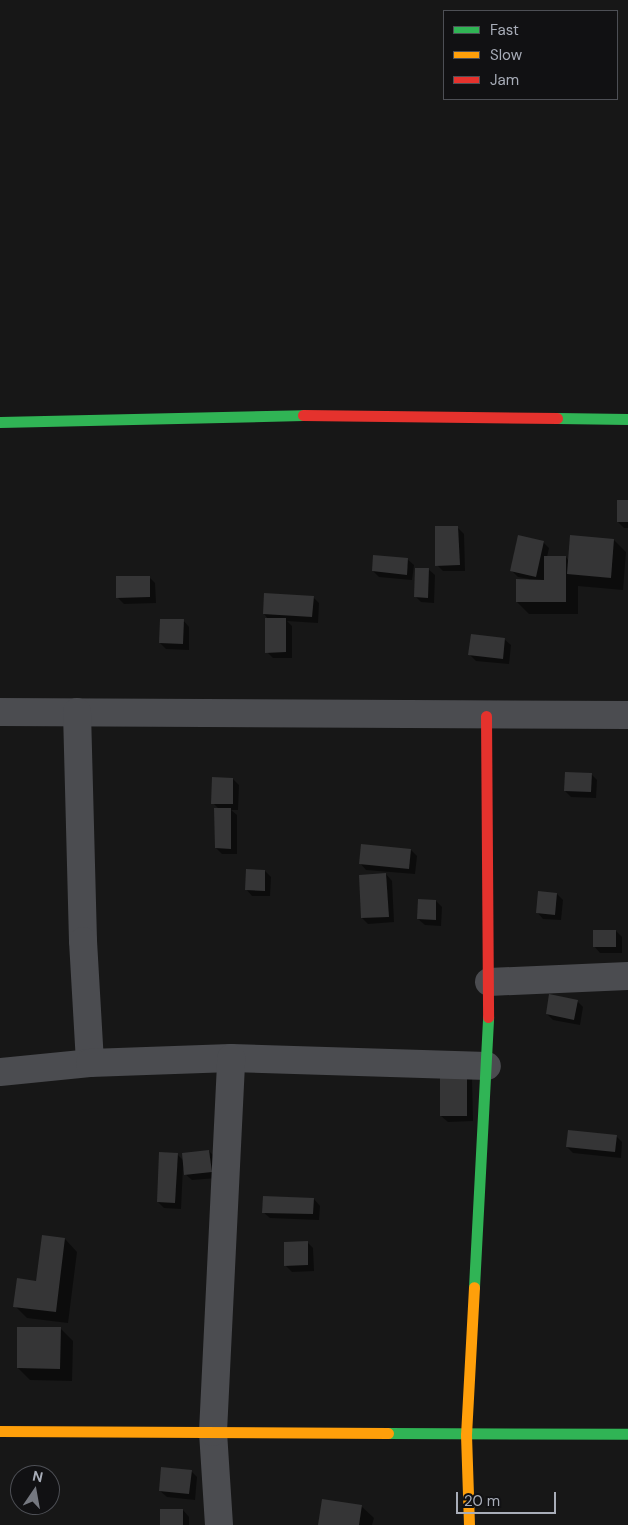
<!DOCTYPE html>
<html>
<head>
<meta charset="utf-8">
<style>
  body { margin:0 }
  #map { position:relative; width:628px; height:1525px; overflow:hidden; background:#171717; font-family:"DM Sans",sans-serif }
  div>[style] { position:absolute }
  .shadow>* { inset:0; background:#0007 }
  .building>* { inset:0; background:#353536 }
  .street>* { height:28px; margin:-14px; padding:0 14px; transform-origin:14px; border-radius:14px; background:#4b4c50 }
  .fast>* { height:11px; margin:-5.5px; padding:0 5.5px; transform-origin:5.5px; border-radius:5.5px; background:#30b455 }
  .slow>* { height:11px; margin:-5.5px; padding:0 5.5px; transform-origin:5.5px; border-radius:5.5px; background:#ff9f0a }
  .jam>* { height:11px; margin:-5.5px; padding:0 5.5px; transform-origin:5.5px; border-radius:5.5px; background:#e5322d }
  span { translate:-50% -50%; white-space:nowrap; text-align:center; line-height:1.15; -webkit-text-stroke:4.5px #111113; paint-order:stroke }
  .legend { position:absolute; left:443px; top:10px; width:175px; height:90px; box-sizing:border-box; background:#111113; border:1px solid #4d4f55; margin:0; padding:6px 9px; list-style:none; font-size:15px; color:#a8adb8 }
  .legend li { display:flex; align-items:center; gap:10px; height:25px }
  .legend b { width:25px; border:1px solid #4d4f55 }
  .north { position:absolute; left:10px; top:1465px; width:50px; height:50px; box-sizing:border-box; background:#111113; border:1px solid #4d4f55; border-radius:50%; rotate:12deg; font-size:14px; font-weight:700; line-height:20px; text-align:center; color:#a8adb8 }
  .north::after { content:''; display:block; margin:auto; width:18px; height:22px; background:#757880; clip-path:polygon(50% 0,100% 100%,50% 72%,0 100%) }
  .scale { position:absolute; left:456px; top:1492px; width:100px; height:22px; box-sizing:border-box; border:2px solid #a8adb8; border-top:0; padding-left:6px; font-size:15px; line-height:18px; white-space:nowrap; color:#a8adb8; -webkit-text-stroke:4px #111113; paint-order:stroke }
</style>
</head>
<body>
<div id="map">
  <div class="shadow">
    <i style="clip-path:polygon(628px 501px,628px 528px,624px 528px,618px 522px)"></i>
    <i style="clip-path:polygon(458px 528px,464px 534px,465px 571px,443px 571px,437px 565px)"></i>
    <i style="clip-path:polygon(614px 540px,626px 552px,623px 590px,578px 586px,578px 614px,529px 614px,517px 602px,529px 579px,518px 577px,512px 571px,543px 542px,549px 548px,547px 557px,566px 557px,569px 561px)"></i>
    <i style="clip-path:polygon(407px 559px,414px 565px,412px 580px,379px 577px,373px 571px)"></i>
    <i style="clip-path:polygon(428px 569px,435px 575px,434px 603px,421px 602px,415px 596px)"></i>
    <i style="clip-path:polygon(149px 577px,155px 583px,156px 603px,124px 604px,118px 598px)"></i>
    <i style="clip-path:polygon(313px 597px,319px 603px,318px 623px,287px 621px,292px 626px,292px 658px,273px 658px,267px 652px,269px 620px,264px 614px)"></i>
    <i style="clip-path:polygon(183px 620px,189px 627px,189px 650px,166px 649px,160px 643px)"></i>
    <i style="clip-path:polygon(504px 639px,511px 645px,509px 664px,476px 661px,470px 655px)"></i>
    <i style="clip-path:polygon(591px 774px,597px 780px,596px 798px,571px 797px,565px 791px)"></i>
    <i style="clip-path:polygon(233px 779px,239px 785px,238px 810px,231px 810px,237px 815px,237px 854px,222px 854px,216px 848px,219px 809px,213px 803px)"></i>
    <i style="clip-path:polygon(411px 850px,417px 856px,415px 874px,366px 870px,360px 863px)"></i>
    <i style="clip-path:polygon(265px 871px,271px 877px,270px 896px,252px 896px,246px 889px)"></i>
    <i style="clip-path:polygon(386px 874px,392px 881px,394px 922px,368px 924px,362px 918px)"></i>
    <i style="clip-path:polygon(557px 894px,563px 900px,561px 920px,543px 919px,537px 912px)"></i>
    <i style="clip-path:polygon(436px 901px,442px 907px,441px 926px,425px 925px,418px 919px)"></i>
    <i style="clip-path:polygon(616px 931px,622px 937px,622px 953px,600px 953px,594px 946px)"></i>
    <i style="clip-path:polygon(577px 1001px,583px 1007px,580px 1025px,553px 1020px,547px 1014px)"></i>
    <i style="clip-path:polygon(441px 1073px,472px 1078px,473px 1121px,448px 1122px,441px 1116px)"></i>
    <i style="clip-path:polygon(616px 1136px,622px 1142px,621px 1158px,573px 1153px,567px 1147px)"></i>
    <i style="clip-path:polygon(209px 1151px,215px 1157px,217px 1178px,192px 1180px,185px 1174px,183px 1167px,181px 1209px,164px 1208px,158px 1202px,177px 1154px,184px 1161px)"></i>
    <i style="clip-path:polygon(314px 1199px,320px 1206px,319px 1220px,270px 1218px,263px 1212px)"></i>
    <i style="clip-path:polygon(65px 1239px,77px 1252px,68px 1323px,27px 1318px,15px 1306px,37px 1282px)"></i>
    <i style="clip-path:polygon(307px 1242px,313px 1248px,314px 1271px,292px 1272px,286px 1266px)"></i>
    <i style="clip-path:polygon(61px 1329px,73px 1341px,72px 1381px,30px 1380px,18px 1368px)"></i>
    <i style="clip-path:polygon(191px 1471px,197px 1477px,195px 1500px,167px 1497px,160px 1491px)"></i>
    <i style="clip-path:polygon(361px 1506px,374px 1518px,372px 1525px,319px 1525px)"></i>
    <i style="clip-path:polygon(183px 1510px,189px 1517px,189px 1525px,161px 1525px)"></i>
  </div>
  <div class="building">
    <i style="clip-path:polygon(617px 500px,628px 500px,628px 522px,617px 522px)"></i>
    <i style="clip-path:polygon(435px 526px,458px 526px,460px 565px,435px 566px)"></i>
    <i style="clip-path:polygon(518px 535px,544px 541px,536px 577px,510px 571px)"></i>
    <i style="clip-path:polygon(570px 535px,614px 539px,611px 578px,567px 574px)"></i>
    <i style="clip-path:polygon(373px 555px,408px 558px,407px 575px,372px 571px)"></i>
    <i style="clip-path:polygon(544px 556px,566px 556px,566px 602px,516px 602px,516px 579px,544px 580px)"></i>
    <i style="clip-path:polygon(415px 568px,429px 568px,428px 598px,414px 597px)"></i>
    <i style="clip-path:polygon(116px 576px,150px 576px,150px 597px,116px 598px)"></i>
    <i style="clip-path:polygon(264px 593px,314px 596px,312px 617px,263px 614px)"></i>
    <i style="clip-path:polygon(265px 618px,286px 618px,286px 652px,265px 653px)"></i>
    <i style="clip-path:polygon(160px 619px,184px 619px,183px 644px,159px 643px)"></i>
    <i style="clip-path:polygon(471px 634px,505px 638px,503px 659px,468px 655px)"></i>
    <i style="clip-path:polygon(565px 772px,592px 773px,591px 792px,564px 791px)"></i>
    <i style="clip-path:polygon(212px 777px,233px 778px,233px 804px,211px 804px)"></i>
    <i style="clip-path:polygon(214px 808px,231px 808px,231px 849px,215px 848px)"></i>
    <i style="clip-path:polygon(361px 844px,411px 849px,409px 869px,359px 864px)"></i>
    <i style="clip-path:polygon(246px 869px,265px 870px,265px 891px,245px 890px)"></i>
    <i style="clip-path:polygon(386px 873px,389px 917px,361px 918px,359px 875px)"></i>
    <i style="clip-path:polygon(538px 891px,557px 893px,555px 915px,536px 913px)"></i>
    <i style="clip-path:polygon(418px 899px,436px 900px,436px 920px,417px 919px)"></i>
    <i style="clip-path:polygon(593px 930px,616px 930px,616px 947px,593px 947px)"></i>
    <i style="clip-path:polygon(549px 994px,578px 1000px,574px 1020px,546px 1014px)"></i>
    <i style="clip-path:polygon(440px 1071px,467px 1071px,467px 1116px,440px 1116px)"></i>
    <i style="clip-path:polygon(568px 1130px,617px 1135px,615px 1152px,566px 1147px)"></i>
    <i style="clip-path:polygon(209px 1150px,212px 1172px,184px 1175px,182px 1153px)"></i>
    <i style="clip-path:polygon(159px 1152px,178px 1153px,175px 1203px,157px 1202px)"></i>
    <i style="clip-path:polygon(263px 1196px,314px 1198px,313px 1214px,262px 1213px)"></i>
    <i style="clip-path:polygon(42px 1235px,65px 1238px,56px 1312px,13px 1307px,17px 1278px,36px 1281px)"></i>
    <i style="clip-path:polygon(308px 1241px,308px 1265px,284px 1266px,284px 1242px)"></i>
    <i style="clip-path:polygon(17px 1327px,61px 1327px,60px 1369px,17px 1368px)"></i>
    <i style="clip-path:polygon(161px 1467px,192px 1470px,189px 1494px,159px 1491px)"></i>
    <i style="clip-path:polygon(322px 1499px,362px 1505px,359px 1525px,318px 1525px)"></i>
    <i style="clip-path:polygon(160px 1509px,183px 1509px,183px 1525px,160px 1525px)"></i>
  </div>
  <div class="street">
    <i style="left:0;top:712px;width:628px;rotate:0.27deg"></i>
    <i style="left:77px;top:712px;width:229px;rotate:88.5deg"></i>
    <i style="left:83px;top:941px;width:122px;rotate:86.7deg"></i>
    <i style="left:489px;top:982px;width:139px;rotate:-2.5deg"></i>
    <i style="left:0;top:1072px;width:90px;rotate:-5.7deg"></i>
    <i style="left:90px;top:1063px;width:141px;rotate:-2deg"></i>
    <i style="left:231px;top:1058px;width:256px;rotate:1.8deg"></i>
    <i style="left:219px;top:1525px;width:93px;rotate:-93.7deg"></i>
    <i style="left:213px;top:1432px;width:374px;rotate:-87.2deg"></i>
  </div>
  <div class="fast">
    <i style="left:557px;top:418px;width:71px;rotate:0.8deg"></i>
    <i style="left:0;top:422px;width:303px;rotate:-1.3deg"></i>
    <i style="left:474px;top:1287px;width:270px;rotate:-87deg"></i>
    <i style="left:388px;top:1433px;width:240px;rotate:0.2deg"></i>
  </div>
  <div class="slow">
    <i style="left:0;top:1431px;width:388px;rotate:0.3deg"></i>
    <i style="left:469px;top:1525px;width:90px;rotate:-91.9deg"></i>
    <i style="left:466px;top:1435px;width:148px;rotate:-86.9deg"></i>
  </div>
  <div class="jam">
    <i style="left:303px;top:415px;width:254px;rotate:0.7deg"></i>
    <i style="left:486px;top:716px;width:301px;rotate:89.6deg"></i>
  </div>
  <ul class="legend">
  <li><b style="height:6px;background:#30b455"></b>Fast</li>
  <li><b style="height:6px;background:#ff9f0a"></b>Slow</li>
  <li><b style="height:6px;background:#e5322d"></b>Jam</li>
  </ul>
  <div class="north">N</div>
  <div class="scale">20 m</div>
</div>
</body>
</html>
